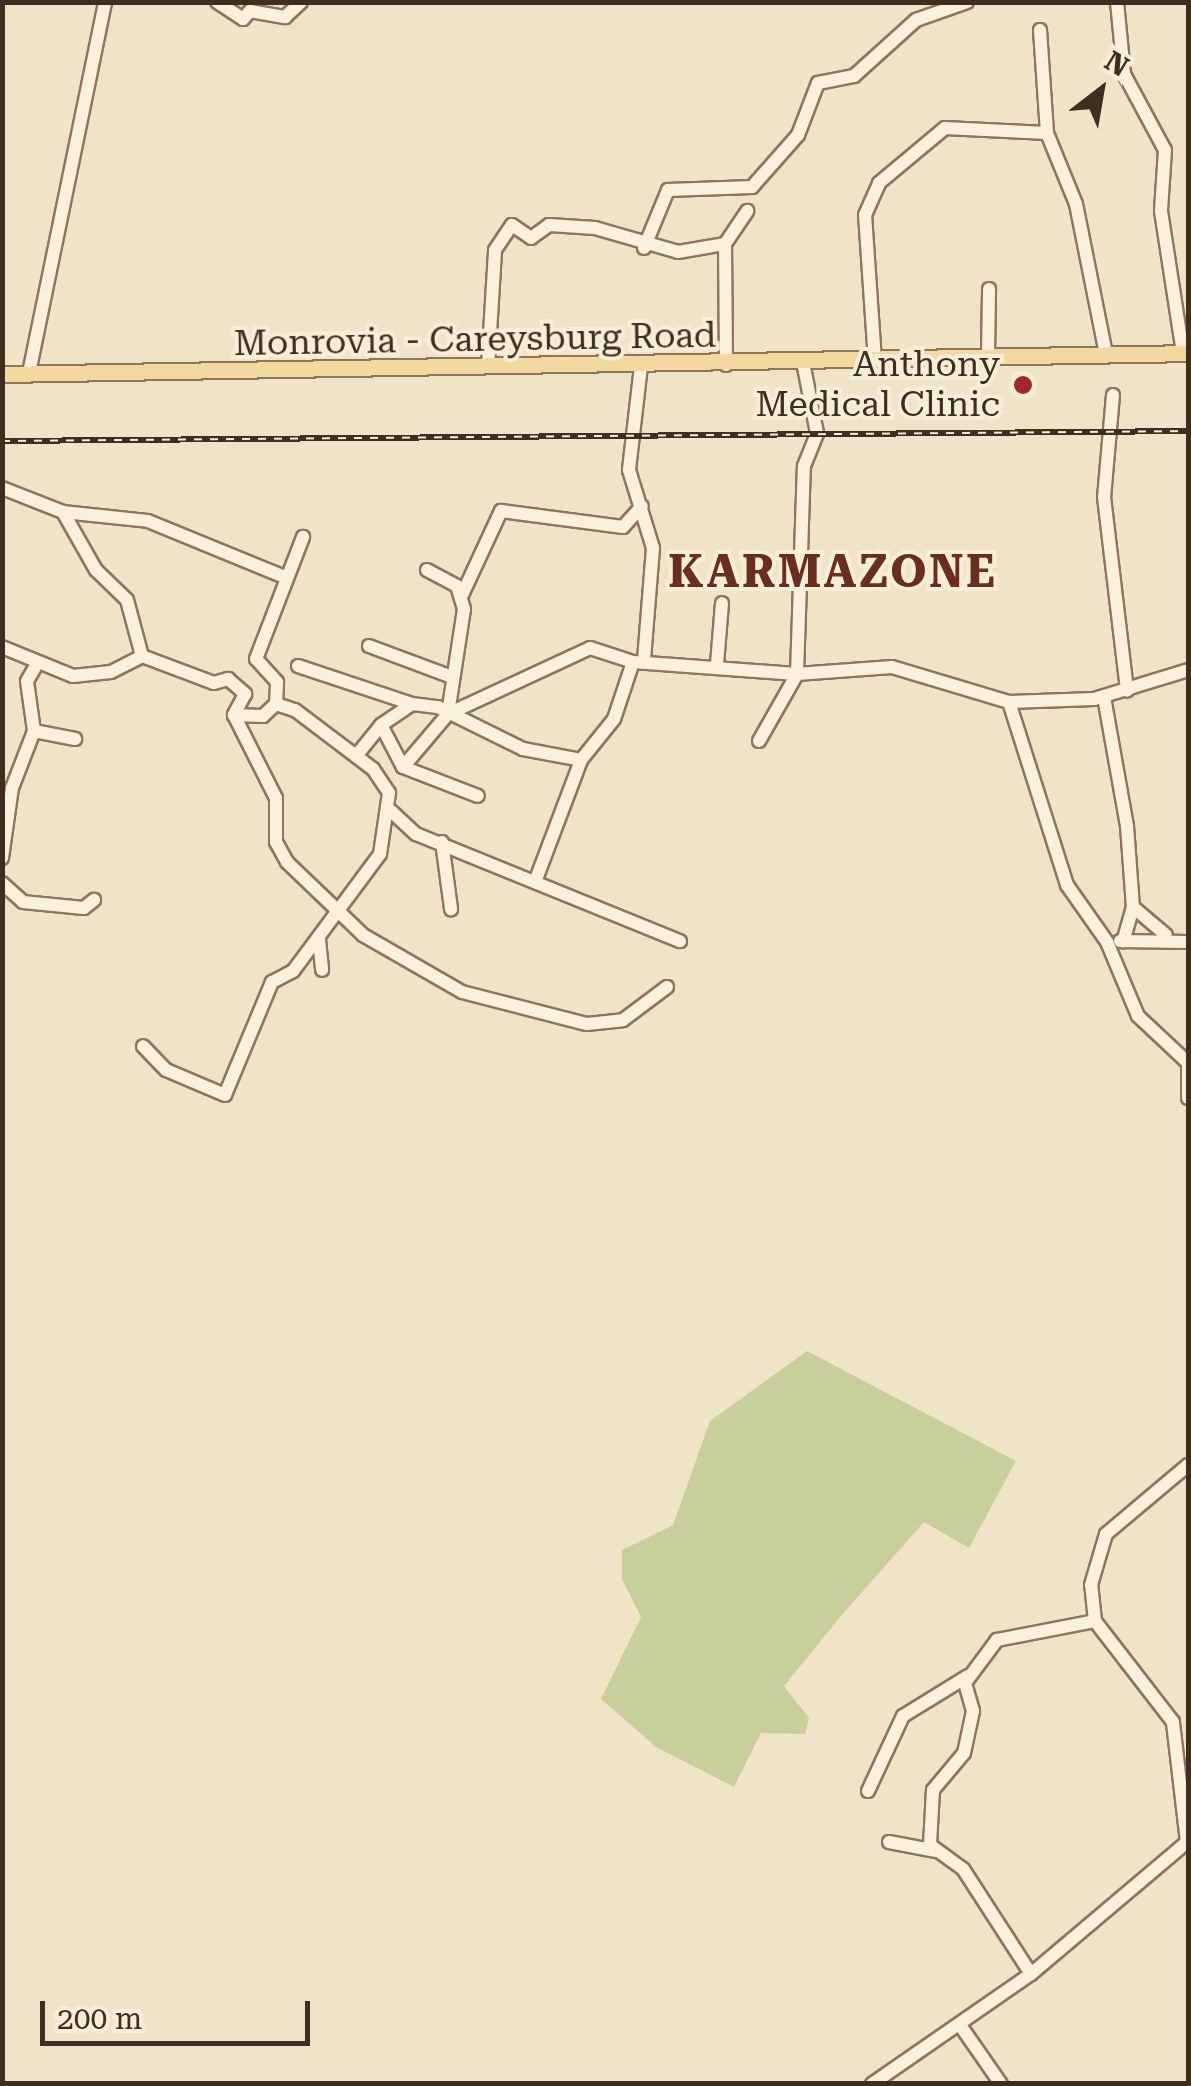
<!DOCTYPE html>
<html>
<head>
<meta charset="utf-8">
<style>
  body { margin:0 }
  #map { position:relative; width:1191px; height:2086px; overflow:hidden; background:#f0e4c8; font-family:"Roboto Serif",serif }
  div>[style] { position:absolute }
  .green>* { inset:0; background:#c9cf9b }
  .roads { filter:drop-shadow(2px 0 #8d765c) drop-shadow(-2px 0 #8d765c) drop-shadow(0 2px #8d765c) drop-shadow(0 -2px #8d765c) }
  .minor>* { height:12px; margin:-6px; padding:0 6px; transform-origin:6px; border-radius:6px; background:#faf1dc }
  .major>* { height:15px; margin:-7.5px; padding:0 7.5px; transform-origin:7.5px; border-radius:7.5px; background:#f3d9a0 }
  .rail>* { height:6px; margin-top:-3px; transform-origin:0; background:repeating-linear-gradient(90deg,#f7eed8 0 8px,#3d2e20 0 16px); box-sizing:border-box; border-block:2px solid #3d2e20 }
  .dots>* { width:28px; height:28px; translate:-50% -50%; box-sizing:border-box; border:5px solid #f7eed8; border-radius:50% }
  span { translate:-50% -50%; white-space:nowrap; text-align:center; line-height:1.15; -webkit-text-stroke:8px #f7eed8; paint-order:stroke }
  .street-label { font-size:35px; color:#3d2e20 }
  .poi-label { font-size:35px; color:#3d2e20 }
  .right { translate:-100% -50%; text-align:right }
  .district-label { font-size:45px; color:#6b2e1e; font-weight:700; letter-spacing:2.5px }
  .frame { position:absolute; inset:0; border:5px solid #3d2e20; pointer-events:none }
  .north { position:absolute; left:1051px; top:40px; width:100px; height:100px; -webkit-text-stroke:8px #f7eed8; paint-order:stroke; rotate:31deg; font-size:28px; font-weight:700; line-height:40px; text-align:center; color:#3d2e20 }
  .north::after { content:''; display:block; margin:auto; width:35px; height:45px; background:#3d2e20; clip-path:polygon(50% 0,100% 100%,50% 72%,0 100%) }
  .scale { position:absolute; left:40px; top:2001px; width:270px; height:45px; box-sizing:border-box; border:5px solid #3d2e20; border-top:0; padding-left:12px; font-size:30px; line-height:35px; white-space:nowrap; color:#3d2e20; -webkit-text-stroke:8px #f7eed8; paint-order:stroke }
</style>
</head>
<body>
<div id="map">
  <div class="green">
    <i style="clip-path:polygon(807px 1351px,1016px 1461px,969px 1548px,924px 1522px,841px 1616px,784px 1686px,809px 1718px,805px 1734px,761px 1733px,734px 1787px,656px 1747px,601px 1699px,641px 1617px,622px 1579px,622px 1550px,673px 1525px,710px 1421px)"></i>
  </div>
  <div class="roads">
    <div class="minor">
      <i style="left:217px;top:2px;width:31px;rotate:33deg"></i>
      <i style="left:243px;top:19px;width:11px;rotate:-49deg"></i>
      <i style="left:250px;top:11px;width:36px;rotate:10deg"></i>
      <i style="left:285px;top:17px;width:22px;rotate:-43deg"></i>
      <i style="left:1117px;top:2px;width:72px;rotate:84.4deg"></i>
      <i style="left:1124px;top:74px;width:86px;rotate:61.7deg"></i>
      <i style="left:1165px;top:150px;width:61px;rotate:93.8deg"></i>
      <i style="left:1161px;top:211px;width:144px;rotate:81.2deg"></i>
      <i style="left:1040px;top:30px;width:103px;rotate:86.1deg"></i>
      <i style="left:1047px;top:133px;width:77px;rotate:67.8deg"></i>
      <i style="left:1076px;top:204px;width:153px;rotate:78.7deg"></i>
      <i style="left:725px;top:244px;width:121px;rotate:89.5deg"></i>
      <i style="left:644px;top:248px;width:63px;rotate:-67.5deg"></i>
      <i style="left:668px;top:190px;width:84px;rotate:-2deg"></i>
      <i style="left:752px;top:187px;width:69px;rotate:-48.5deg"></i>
      <i style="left:798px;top:135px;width:56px;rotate:-69deg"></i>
      <i style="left:818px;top:83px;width:37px;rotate:-11deg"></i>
      <i style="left:854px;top:76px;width:84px;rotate:-42.1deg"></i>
      <i style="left:916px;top:20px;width:54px;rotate:-19.4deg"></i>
      <i style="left:988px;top:356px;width:67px;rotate:-89.1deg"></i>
      <i style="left:875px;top:361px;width:146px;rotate:-93.9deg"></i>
      <i style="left:865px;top:215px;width:35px;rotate:-66deg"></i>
      <i style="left:879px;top:183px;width:86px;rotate:-39.8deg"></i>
      <i style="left:945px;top:128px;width:102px;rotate:2.8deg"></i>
      <i style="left:488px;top:366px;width:116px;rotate:-86.5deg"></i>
      <i style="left:495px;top:250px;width:30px;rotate:-56deg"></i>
      <i style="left:512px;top:225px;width:23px;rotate:34deg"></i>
      <i style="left:531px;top:238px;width:22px;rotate:-36deg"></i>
      <i style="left:549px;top:225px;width:46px;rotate:3.7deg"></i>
      <i style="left:595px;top:228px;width:86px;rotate:16.1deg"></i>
      <i style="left:678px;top:252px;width:48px;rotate:-9.7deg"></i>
      <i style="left:725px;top:244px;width:40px;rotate:-56deg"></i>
      <i style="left:641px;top:366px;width:105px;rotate:96.6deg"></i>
      <i style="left:629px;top:470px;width:82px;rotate:72.9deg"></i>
      <i style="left:653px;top:548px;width:111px;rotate:94.6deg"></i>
      <i style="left:29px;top:373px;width:379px;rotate:-78.4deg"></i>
      <i style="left:1113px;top:395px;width:102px;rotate:95deg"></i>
      <i style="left:1104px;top:497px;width:195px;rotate:83.2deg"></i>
      <i style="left:2px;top:488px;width:66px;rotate:21.5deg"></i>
      <i style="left:63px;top:512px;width:85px;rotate:6deg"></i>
      <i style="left:148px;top:521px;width:150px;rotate:22.3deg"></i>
      <i style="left:63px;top:512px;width:67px;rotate:60.4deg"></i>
      <i style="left:96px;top:570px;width:43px;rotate:44.1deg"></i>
      <i style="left:127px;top:600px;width:58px;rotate:75deg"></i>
      <i style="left:427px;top:570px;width:34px;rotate:28deg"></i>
      <i style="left:457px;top:586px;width:24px;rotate:73deg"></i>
      <i style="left:464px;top:609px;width:106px;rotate:98.7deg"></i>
      <i style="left:462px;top:595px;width:93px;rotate:-65.1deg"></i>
      <i style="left:501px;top:511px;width:123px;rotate:7.5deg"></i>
      <i style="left:623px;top:527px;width:28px;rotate:-48deg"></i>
      <i style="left:369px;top:646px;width:89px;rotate:20.5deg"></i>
      <i style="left:2px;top:647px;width:77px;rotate:22.2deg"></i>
      <i style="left:73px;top:676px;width:38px;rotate:-6deg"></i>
      <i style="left:111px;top:672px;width:35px;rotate:-27deg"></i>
      <i style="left:142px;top:656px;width:77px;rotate:20.6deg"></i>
      <i style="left:214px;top:683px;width:15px;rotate:-16deg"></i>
      <i style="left:228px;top:679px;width:23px;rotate:41deg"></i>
      <i style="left:245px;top:694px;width:24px;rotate:118deg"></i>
      <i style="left:234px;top:715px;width:29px;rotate:2deg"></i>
      <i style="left:263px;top:716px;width:18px;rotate:-43deg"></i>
      <i style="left:276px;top:704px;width:20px;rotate:18deg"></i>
      <i style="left:295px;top:710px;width:98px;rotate:37.1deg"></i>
      <i style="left:373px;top:769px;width:29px;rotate:56deg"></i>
      <i style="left:389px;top:793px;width:62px;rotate:98.4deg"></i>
      <i style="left:380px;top:854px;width:146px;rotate:126.6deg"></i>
      <i style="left:293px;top:971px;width:24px;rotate:152deg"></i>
      <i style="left:272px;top:982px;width:122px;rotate:112.6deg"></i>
      <i style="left:225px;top:1095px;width:64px;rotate:-157deg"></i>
      <i style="left:166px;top:1070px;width:33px;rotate:-134deg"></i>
      <i style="left:717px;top:664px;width:61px;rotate:-85.3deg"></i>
      <i style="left:298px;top:666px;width:120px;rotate:18.4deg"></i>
      <i style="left:1104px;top:697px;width:131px;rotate:79.9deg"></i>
      <i style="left:1127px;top:826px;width:81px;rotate:85.8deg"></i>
      <i style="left:1133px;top:907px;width:36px;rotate:106deg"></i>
      <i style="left:1009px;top:702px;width:192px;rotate:72.4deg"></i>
      <i style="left:1067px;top:885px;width:70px;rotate:54.9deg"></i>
      <i style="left:1107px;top:942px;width:80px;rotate:67.3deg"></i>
      <i style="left:1138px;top:1016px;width:69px;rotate:43.2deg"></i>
      <i style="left:276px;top:704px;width:22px;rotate:-87deg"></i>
      <i style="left:277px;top:682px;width:31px;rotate:-132deg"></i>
      <i style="left:256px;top:659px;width:131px;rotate:-68.9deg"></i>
      <i style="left:234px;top:715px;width:93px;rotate:63.2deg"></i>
      <i style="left:276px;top:798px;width:44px;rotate:90deg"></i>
      <i style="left:276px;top:842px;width:23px;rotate:61deg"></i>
      <i style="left:287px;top:862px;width:105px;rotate:43.8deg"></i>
      <i style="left:363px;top:935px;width:114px;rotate:29.9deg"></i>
      <i style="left:462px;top:992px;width:129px;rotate:14.4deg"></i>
      <i style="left:587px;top:1024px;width:36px;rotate:-6deg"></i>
      <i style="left:623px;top:1020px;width:55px;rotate:-36.9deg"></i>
      <i style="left:381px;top:725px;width:37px;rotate:-34deg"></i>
      <i style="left:412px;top:704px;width:26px;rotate:7deg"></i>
      <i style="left:438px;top:707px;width:95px;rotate:26.3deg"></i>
      <i style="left:523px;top:749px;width:59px;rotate:10.7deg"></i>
      <i style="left:581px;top:760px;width:53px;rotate:-51.2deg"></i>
      <i style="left:614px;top:719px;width:60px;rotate:-71.6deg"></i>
      <i style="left:34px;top:731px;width:42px;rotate:11deg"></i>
      <i style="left:759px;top:741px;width:77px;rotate:-60.4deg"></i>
      <i style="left:797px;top:674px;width:208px;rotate:-88.1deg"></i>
      <i style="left:804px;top:466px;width:35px;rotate:-68deg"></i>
      <i style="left:817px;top:433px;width:72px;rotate:-101.2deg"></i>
      <i style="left:356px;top:756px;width:40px;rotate:-51deg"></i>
      <i style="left:381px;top:725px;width:47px;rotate:62.4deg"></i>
      <i style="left:403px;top:767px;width:70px;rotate:-49.7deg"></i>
      <i style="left:448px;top:714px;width:157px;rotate:-24.9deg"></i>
      <i style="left:590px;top:648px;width:45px;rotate:18deg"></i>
      <i style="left:633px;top:662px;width:164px;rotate:4.2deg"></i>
      <i style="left:797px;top:674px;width:95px;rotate:-4.2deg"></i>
      <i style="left:892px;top:667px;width:122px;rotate:16.7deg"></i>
      <i style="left:1009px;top:702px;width:85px;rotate:-2deg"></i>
      <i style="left:1094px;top:699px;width:98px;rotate:-17.1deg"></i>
      <i style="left:403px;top:767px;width:80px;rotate:21.1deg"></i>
      <i style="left:391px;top:811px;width:34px;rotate:43deg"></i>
      <i style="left:416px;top:834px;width:285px;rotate:22.1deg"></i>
      <i style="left:442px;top:842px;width:68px;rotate:82.3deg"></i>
      <i style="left:2px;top:858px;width:71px;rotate:-81.9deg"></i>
      <i style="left:12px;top:788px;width:61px;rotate:-68.9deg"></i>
      <i style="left:34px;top:731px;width:50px;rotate:-98deg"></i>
      <i style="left:27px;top:681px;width:16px;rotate:-60deg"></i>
      <i style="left:535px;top:882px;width:130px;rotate:-69.3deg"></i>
      <i style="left:2px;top:883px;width:28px;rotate:42deg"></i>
      <i style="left:23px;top:902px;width:61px;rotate:5.6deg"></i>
      <i style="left:84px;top:908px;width:13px;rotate:-39deg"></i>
      <i style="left:1133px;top:907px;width:43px;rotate:40.3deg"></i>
      <i style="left:319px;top:940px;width:30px;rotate:84deg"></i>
      <i style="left:1120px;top:941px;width:68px;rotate:0.8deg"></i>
      <i style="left:1188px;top:1063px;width:35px;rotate:90deg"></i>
      <i style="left:868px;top:1791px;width:83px;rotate:-65deg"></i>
      <i style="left:903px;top:1716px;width:76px;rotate:-31.6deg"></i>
      <i style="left:889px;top:1842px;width:48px;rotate:10.8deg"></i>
      <i style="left:1031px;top:1974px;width:125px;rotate:-122.9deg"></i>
      <i style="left:963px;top:1869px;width:41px;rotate:-144deg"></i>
      <i style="left:930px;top:1845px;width:55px;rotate:-86.9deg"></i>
      <i style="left:933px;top:1790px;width:48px;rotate:-50deg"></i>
      <i style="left:964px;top:1753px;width:43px;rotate:-77.9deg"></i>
      <i style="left:973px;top:1711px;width:29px;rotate:-106deg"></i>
      <i style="left:965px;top:1683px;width:54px;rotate:-53.3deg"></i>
      <i style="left:997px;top:1640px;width:100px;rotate:-11deg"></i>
      <i style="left:960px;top:2025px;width:72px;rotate:55.2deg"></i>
      <i style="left:872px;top:2084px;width:193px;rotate:-34.7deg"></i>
      <i style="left:1031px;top:1974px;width:204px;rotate:-40.2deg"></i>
      <i style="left:1187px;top:1842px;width:121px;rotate:-96.7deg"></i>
      <i style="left:1173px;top:1722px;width:128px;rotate:-127.7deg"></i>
      <i style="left:1095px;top:1621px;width:36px;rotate:-96deg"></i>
      <i style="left:1091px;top:1585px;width:53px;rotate:-73.6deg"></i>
      <i style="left:1106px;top:1534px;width:107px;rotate:-40.1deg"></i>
    </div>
    <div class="major">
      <i style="left:2px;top:374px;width:1186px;rotate:-1.01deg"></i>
    </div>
  </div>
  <div class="rail">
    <i style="left:2px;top:441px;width:1186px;rotate:-0.48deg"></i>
  </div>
  <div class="dots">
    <i style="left:1023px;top:385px;background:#9e2a2b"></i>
  </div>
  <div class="street-label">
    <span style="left:475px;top:340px;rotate:-1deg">Monrovia - Careysburg Road</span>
  </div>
  <div class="poi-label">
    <span class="right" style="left:1000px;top:385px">Anthony<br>Medical Clinic</span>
  </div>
  <div class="district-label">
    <span style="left:833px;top:572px">KARMAZONE</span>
  </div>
  <div class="frame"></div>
  <div class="north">N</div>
  <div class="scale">200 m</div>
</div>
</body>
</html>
